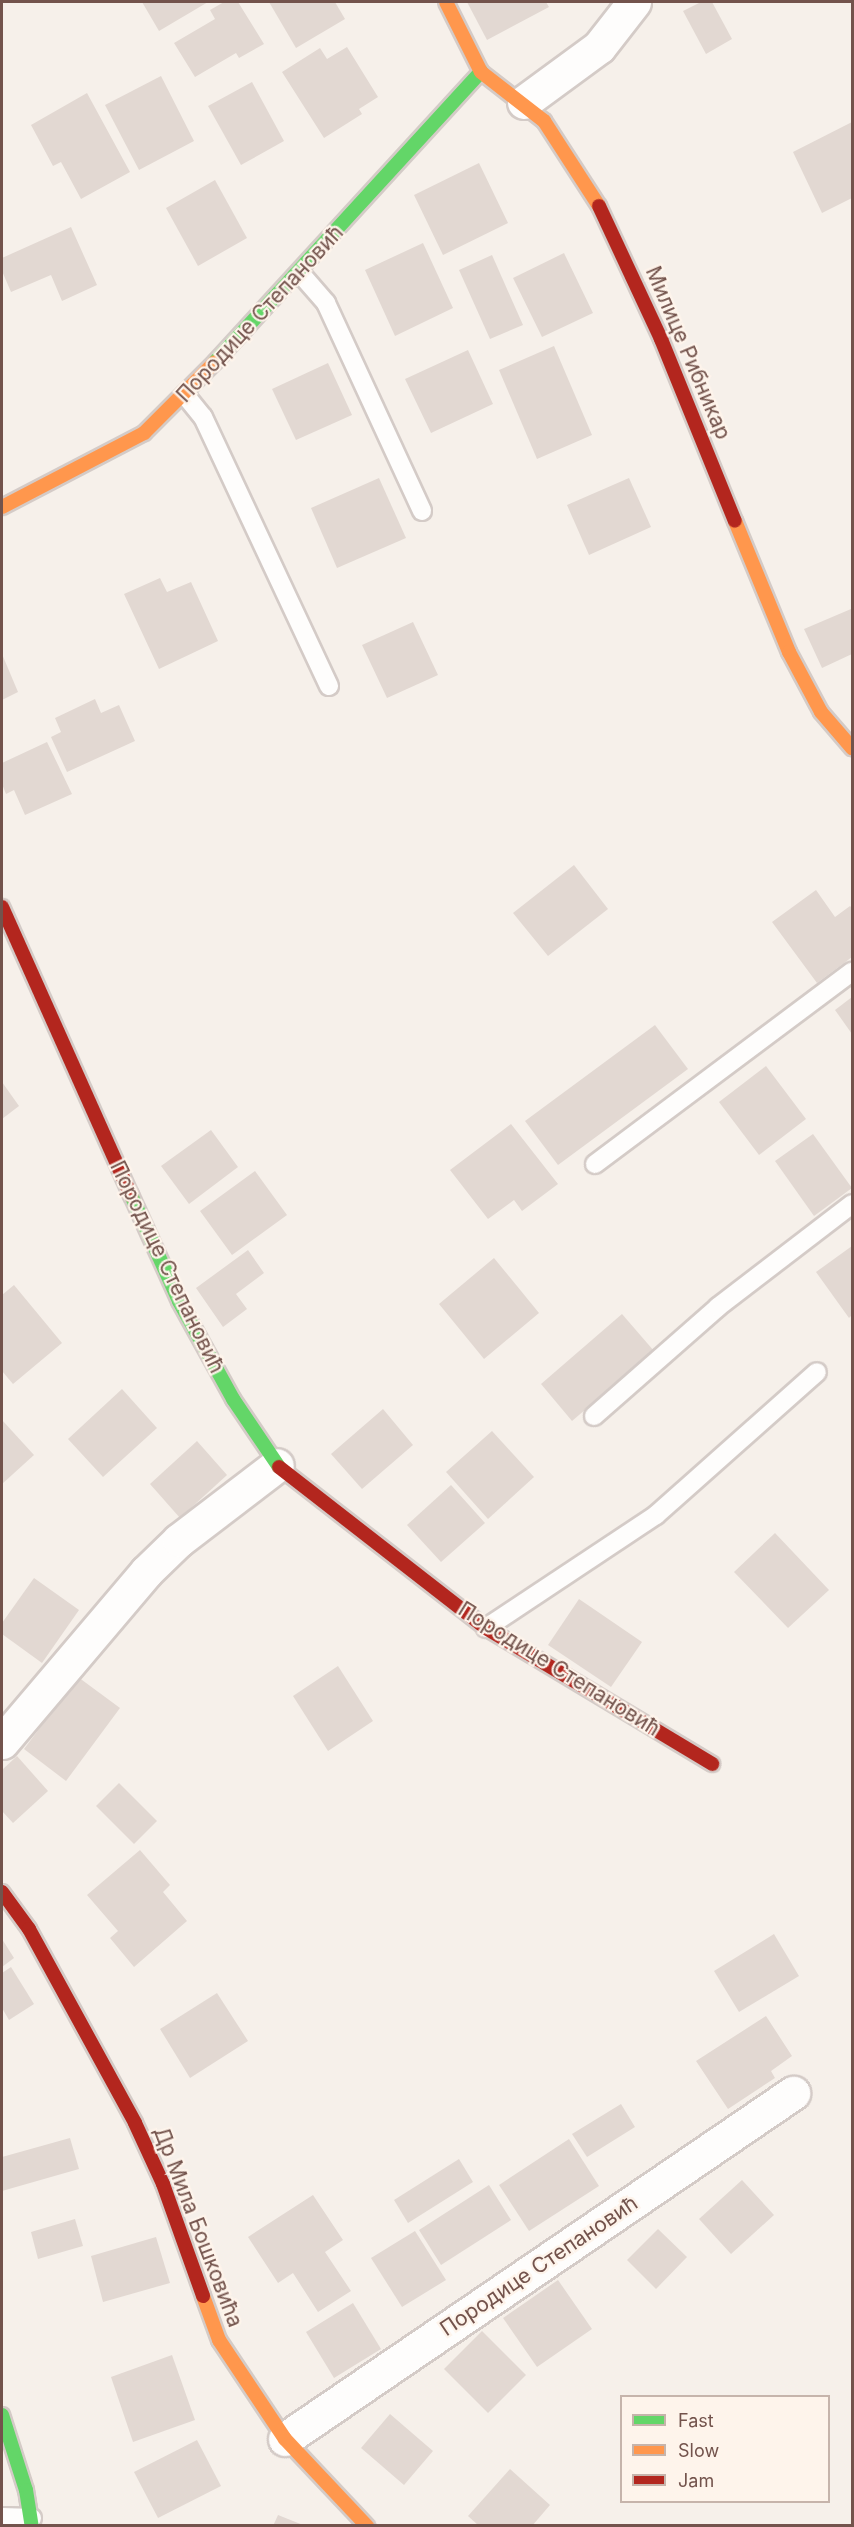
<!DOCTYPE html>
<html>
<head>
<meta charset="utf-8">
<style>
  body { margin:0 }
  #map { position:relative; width:854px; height:2527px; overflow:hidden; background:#f6f0ea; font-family:Inter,sans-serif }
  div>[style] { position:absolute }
  .building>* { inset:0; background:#e2d8d2 }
  .roads { filter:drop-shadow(2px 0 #d4cbc7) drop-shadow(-2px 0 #d4cbc7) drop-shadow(0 2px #d4cbc7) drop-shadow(0 -2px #d4cbc7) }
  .lane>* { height:18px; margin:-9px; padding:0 9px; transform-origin:9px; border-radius:9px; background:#fefdfc }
  .street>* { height:33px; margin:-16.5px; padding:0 16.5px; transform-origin:16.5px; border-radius:16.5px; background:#fefdfc }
  .fast>* { height:14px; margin:-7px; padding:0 7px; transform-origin:7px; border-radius:7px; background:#63d668 }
  .slow>* { height:14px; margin:-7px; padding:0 7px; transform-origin:7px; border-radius:7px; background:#ff974d }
  .jam>* { height:14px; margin:-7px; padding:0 7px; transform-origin:7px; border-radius:7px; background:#b3261e }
  span { translate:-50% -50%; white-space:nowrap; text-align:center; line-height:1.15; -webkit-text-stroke:4.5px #fef4eb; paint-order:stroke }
  .street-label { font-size:21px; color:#73534c }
  .frame { position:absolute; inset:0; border:3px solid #73534c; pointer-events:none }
  .legend { position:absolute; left:620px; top:2395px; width:210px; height:108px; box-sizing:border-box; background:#fef4eb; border:2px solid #c6b4ab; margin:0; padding:8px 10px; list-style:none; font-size:18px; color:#73534c }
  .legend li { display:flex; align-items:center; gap:12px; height:30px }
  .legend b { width:30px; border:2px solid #c6b4ab }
</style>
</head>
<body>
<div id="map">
  <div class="building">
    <i style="clip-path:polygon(142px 2px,208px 2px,159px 31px)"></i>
    <i style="clip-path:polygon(224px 2px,238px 2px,264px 44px,239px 58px,236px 53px,195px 77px,174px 43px,215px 19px,210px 10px)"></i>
    <i style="clip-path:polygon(269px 2px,335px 2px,345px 19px,296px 48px)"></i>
    <i style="clip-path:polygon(467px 2px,546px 2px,549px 7px,487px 40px)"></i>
    <i style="clip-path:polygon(701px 2px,712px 2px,732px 39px,706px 54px,683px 11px)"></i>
    <i style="clip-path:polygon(347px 47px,378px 97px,359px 109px,362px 114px,324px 138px,282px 72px,320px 48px,327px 59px)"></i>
    <i style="clip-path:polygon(161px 76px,194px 141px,139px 170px,105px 105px)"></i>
    <i style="clip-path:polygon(252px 82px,284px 141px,241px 165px,208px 106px)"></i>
    <i style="clip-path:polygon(87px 93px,130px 172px,81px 199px,61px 162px,53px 166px,31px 125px)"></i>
    <i style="clip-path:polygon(852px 122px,852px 198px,822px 213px,793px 152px)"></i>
    <i style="clip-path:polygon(479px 163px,508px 223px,443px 255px,414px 195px)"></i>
    <i style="clip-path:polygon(215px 180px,247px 238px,198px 266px,166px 208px)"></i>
    <i style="clip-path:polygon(71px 227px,97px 285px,62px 301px,51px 275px,11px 292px,2px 271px,2px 258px)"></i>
    <i style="clip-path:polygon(423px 243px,453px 308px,395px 336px,365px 270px)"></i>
    <i style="clip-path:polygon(564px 253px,593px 313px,542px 337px,513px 278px)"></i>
    <i style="clip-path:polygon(492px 255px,523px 325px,490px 339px,459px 270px)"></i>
    <i style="clip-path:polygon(554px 346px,592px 435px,537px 459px,499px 370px)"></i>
    <i style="clip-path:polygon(468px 350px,493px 404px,431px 433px,405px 379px)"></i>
    <i style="clip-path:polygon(328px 363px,352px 415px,296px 440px,272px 389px)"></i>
    <i style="clip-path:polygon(379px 478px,406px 538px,337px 568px,311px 508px)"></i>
    <i style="clip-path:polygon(629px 478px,651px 527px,589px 555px,567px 505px)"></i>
    <i style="clip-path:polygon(160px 578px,167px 592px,191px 582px,218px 641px,159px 669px,124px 594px)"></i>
    <i style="clip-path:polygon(851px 609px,852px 654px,822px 668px,804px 629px)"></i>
    <i style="clip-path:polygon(413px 622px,438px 675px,387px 698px,362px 645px)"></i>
    <i style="clip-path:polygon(2px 654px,18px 692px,2px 700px)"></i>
    <i style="clip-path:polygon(95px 699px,101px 713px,119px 705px,135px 741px,67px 772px,51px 737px,61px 732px,55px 718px)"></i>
    <i style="clip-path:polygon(47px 742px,72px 794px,25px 815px,14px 790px,6px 794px,2px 784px,2px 763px)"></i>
    <i style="clip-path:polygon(574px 865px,608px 909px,548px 956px,513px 913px)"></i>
    <i style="clip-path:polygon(816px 890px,835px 917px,850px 906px,852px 908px,852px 957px,817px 983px,772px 922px)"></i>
    <i style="clip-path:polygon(852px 997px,852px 1034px,835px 1010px)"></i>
    <i style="clip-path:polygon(655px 1025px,688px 1069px,558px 1165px,525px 1121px)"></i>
    <i style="clip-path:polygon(766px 1066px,806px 1119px,759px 1155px,719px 1102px)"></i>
    <i style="clip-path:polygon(2px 1082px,19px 1106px,2px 1119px)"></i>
    <i style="clip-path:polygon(511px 1124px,558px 1184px,522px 1211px,514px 1200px,488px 1219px,450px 1170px)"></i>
    <i style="clip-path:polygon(211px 1130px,238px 1167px,189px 1204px,161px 1166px)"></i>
    <i style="clip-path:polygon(813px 1134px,852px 1188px,814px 1216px,775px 1161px)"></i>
    <i style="clip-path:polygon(255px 1171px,287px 1215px,232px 1255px,200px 1211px)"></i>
    <i style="clip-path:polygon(852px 1246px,852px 1315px,849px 1318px,816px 1272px)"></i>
    <i style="clip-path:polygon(248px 1250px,264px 1273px,236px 1294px,247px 1309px,223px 1327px,196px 1288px)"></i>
    <i style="clip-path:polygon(494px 1258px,539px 1313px,484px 1359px,439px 1304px)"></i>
    <i style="clip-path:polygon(14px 1285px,62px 1343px,13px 1384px,2px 1371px,2px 1295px)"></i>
    <i style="clip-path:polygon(622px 1314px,654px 1351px,572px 1421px,541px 1384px)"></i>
    <i style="clip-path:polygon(122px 1389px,157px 1428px,103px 1477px,68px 1439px)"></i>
    <i style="clip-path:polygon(383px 1409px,413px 1445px,362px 1489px,331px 1454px)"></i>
    <i style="clip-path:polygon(2px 1420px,34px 1455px,2px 1484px)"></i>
    <i style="clip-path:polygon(492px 1431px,534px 1477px,488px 1519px,446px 1472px)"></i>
    <i style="clip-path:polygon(197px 1441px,227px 1475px,180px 1518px,150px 1484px)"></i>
    <i style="clip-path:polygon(451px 1485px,485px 1523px,441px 1562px,407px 1525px)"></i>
    <i style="clip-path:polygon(775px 1533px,829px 1590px,788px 1628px,734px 1572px)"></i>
    <i style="clip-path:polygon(34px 1578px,79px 1610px,42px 1663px,2px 1634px,2px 1623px)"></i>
    <i style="clip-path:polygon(579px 1599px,642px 1642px,611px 1687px,548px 1645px)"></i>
    <i style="clip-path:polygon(338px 1666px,373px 1721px,328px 1751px,293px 1696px)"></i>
    <i style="clip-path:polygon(78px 1677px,120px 1708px,66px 1781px,24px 1749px)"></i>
    <i style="clip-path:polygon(17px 1756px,48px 1791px,13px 1823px,2px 1811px,2px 1770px)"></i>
    <i style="clip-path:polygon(119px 1783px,157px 1821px,134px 1844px,96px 1806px)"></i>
    <i style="clip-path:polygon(140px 1850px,170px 1885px,163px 1892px,187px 1921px,134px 1967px,110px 1938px,118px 1931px,87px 1895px)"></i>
    <i style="clip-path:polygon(774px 1934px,799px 1976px,739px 2012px,714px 1971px)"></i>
    <i style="clip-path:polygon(2px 1939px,14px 1958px,2px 1967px)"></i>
    <i style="clip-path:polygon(11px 1967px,34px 2004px,9px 2020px,2px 2008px,2px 1973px)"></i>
    <i style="clip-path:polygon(217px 1993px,248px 2041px,190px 2078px,160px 2029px)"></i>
    <i style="clip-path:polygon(766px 2016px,792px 2056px,771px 2071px,775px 2078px,728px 2109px,696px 2061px)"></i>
    <i style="clip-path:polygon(621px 2104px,635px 2127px,587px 2157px,572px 2134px)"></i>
    <i style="clip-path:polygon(70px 2138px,79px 2169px,2px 2191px,2px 2157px)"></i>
    <i style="clip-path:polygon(569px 2139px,599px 2186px,529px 2231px,499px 2185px)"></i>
    <i style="clip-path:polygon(459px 2159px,473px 2182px,408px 2223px,394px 2200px)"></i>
    <i style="clip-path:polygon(742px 2180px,774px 2215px,731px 2254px,699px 2219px)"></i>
    <i style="clip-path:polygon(489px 2185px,511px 2220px,441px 2265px,419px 2230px)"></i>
    <i style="clip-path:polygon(313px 2195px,343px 2240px,325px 2252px,351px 2291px,318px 2312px,293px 2273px,278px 2283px,248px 2237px)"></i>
    <i style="clip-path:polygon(75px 2219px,83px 2246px,38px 2259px,31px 2232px)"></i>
    <i style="clip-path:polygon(658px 2229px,687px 2257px,656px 2289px,627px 2260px)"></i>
    <i style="clip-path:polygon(415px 2231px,446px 2280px,402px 2307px,371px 2258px)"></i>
    <i style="clip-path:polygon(156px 2237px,170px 2283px,103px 2302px,91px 2256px)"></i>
    <i style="clip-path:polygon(558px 2280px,592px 2329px,537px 2367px,503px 2318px)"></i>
    <i style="clip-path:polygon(353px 2303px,381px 2349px,334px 2378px,306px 2332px)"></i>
    <i style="clip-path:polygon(482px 2331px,526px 2375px,488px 2413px,444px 2369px)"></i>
    <i style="clip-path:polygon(172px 2355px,195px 2420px,133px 2442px,111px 2377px)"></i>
    <i style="clip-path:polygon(390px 2414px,433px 2451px,404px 2485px,361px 2448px)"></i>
    <i style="clip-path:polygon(197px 2440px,221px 2486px,158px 2518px,134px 2472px)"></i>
    <i style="clip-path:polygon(510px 2469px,550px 2505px,532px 2526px,479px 2526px,468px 2516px)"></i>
    <i style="clip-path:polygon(278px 2515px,303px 2525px,303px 2526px,273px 2526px)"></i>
  </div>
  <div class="roads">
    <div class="lane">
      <i style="left:300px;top:273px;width:40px;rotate:49deg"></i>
      <i style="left:326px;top:303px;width:229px;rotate:65.2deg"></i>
      <i style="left:185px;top:395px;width:28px;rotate:51deg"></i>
      <i style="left:203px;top:417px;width:297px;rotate:64.9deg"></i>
      <i style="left:595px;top:1164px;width:321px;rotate:-36.8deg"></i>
      <i style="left:594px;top:1416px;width:165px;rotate:-41.3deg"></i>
      <i style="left:718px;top:1307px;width:169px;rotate:-37.5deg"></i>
      <i style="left:486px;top:1628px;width:204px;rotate:-33.6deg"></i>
      <i style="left:656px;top:1515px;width:215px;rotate:-41.6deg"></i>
      <i style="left:2px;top:2517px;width:30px;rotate:2deg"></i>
    </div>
    <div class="street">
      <i style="left:524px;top:102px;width:93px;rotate:-36.3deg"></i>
      <i style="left:599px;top:47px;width:57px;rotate:-52.1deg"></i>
      <i style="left:2px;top:1742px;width:223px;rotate:-49.7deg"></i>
      <i style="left:146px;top:1572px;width:46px;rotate:-44.1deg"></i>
      <i style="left:179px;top:1540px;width:123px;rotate:-37.4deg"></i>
      <i style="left:285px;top:2439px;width:615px;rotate:-34.26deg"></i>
    </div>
    <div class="fast">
      <i style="left:215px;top:362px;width:394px;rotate:-47.5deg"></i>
      <i style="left:131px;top:1195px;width:116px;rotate:65.6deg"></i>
      <i style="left:179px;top:1301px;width:112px;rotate:61.1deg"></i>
      <i style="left:233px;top:1399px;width:82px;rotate:55.9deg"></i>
      <i style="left:2px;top:2415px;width:79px;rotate:72.3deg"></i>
      <i style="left:26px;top:2490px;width:36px;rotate:81deg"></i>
    </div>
    <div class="slow">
      <i style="left:446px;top:2px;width:78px;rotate:63.4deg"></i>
      <i style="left:481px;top:72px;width:80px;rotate:37.9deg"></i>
      <i style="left:544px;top:121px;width:101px;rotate:57.1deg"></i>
      <i style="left:2px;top:507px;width:160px;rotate:-27.5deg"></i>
      <i style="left:144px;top:433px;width:100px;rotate:-45deg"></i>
      <i style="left:735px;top:521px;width:142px;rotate:67.6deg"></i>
      <i style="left:789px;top:652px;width:68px;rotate:61.9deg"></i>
      <i style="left:821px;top:712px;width:48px;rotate:49.3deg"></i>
      <i style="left:203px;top:2296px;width:47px;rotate:70deg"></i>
      <i style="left:219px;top:2340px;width:119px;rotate:56.3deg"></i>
      <i style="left:285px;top:2439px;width:120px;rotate:46.7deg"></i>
    </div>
    <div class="jam">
      <i style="left:599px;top:206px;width:147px;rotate:65deg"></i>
      <i style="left:661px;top:339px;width:196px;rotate:67.9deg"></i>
      <i style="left:2px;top:907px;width:316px;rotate:65.9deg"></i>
      <i style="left:279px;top:1467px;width:262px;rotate:37.9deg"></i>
      <i style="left:486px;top:1628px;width:264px;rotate:31deg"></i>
      <i style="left:2px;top:1892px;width:46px;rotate:53.9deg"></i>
      <i style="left:29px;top:1929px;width:221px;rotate:61.3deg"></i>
      <i style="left:135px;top:2123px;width:67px;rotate:65.3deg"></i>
      <i style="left:163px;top:2184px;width:119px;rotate:70.3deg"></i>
    </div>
  </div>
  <div class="street-label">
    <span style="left:260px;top:314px;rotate:-47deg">Породице Степановић</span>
    <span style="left:688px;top:353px;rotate:67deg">Милице Рибникар</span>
    <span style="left:167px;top:1267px;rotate:64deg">Породице Степановић</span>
    <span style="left:559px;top:1669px;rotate:32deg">Породице Степановић</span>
    <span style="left:198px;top:2227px;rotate:69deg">Др Мила Бошковића</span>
    <span style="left:539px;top:2266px;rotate:-34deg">Породице Степановић</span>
  </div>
  <div class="frame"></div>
  <ul class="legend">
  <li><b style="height:8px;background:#63d668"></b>Fast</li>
  <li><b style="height:8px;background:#ff974d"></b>Slow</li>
  <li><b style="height:8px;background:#b3261e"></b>Jam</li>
  </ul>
</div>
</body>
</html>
